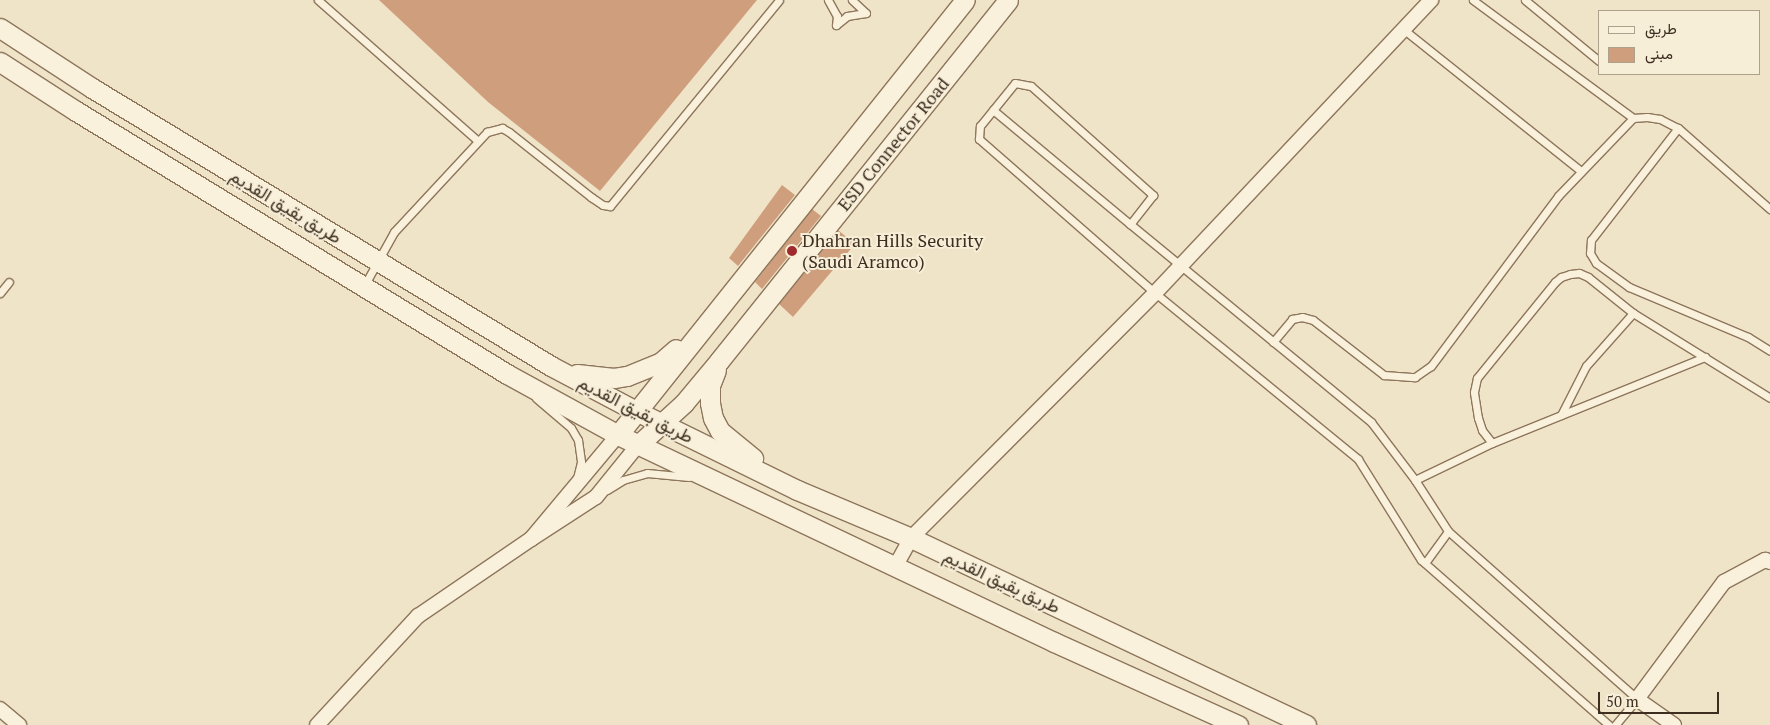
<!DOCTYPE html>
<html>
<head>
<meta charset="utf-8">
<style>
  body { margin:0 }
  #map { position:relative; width:1770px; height:725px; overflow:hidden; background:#f0e4c8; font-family:"PT Serif",Vazirmatn,serif }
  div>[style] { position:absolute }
  .building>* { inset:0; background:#cf9f7d }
  .roads { filter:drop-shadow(1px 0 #8d765c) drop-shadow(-1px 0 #8d765c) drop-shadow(0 1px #8d765c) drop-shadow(0 -1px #8d765c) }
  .service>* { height:7px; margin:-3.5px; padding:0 3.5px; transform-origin:3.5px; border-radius:3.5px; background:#faf1dc }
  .minor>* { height:14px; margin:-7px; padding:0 7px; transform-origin:7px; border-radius:7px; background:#faf1dc }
  .secondary>* { height:19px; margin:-9.5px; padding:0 9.5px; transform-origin:9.5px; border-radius:9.5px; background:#faf1dc }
  .dots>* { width:14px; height:14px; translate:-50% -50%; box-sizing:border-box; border:2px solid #f7eed8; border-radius:50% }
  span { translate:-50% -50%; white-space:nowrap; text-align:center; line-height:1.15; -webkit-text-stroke:4px #f7eed8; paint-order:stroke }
  .street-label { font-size:18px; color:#3d2e20 }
  .poi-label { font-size:18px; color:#3d2e20 }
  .left { translate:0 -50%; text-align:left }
  .legend { position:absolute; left:1598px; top:10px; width:162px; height:65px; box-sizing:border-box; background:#f7eed8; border:1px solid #ada18e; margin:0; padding:6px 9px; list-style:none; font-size:15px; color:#3d2e20 }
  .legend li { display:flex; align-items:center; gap:10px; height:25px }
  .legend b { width:25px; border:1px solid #ada18e }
  .scale { position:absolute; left:1598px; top:692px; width:121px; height:22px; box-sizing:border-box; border:2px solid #3d2e20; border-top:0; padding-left:6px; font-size:15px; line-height:18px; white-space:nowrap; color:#3d2e20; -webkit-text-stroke:4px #f7eed8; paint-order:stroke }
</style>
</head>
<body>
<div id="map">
  <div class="building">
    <i style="clip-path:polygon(379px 0,757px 0,600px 191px,488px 102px)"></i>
    <i style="clip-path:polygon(782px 185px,795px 195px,738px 266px,729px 258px)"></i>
    <i style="clip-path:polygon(812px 209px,821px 216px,762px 289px,755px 282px)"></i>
    <i style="clip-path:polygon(838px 230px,855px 244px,793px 317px,779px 304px)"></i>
  </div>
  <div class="roads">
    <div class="service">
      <i style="left:318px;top:0;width:213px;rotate:41.4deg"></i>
      <i style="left:828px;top:0;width:18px;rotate:61deg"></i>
      <i style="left:837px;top:16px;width:9px;rotate:96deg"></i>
      <i style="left:852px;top:0;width:19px;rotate:43deg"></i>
      <i style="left:1473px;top:0;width:199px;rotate:36.4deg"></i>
      <i style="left:1525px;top:0;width:96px;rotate:39.5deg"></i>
      <i style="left:836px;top:25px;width:14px;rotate:-39deg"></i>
      <i style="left:847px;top:16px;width:19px;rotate:-9deg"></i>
      <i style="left:1403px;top:29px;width:228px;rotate:38.6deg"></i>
      <i style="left:993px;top:110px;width:178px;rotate:39.8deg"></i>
      <i style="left:1678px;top:128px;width:142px;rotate:127.8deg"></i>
      <i style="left:1591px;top:240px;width:13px;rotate:94deg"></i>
      <i style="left:1590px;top:253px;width:12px;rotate:59deg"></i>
      <i style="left:1596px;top:263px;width:41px;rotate:36deg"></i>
      <i style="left:1629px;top:287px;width:129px;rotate:22.8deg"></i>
      <i style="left:1748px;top:337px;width:26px;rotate:32deg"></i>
      <i style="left:364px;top:286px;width:62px;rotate:-60.9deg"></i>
      <i style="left:394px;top:232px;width:137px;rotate:-47.1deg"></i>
      <i style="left:487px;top:132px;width:16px;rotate:-15deg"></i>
      <i style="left:502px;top:128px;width:8px;rotate:30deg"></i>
      <i style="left:509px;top:132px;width:105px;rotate:38.4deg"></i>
      <i style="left:591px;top:197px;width:14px;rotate:34deg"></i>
      <i style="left:603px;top:205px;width:7px;rotate:8deg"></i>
      <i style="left:610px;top:206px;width:266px;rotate:-50.6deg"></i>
      <i style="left:0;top:293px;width:14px;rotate:-51deg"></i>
      <i style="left:1273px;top:342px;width:30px;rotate:-50deg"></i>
      <i style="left:1292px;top:319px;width:10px;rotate:-11deg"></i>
      <i style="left:1302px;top:317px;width:11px;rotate:15deg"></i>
      <i style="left:1313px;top:320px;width:90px;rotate:37.8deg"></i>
      <i style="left:1384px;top:375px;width:31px;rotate:4deg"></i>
      <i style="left:1415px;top:377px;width:19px;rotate:-35deg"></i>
      <i style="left:1431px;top:366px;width:212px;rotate:-53.2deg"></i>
      <i style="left:1558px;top:196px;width:108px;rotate:-46.1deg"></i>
      <i style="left:1633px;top:118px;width:14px;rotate:-4deg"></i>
      <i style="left:1647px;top:117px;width:13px;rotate:9deg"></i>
      <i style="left:1660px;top:119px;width:20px;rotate:27deg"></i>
      <i style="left:1678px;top:128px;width:123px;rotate:41.4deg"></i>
      <i style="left:536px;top:398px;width:46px;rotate:40.6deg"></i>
      <i style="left:571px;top:428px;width:14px;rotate:60deg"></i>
      <i style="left:578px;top:440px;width:22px;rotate:82deg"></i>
      <i style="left:581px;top:462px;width:16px;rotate:104deg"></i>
      <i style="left:1561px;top:415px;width:55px;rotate:-63deg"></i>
      <i style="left:1586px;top:366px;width:71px;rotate:-48.4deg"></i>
      <i style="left:1492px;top:443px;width:230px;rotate:-22deg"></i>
      <i style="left:1415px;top:480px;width:85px;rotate:-25.7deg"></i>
      <i style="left:1492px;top:443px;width:16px;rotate:-128deg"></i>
      <i style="left:1482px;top:430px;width:13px;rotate:-108deg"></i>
      <i style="left:1478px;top:418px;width:26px;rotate:-99deg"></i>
      <i style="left:1474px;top:392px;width:14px;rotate:-78deg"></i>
      <i style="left:1477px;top:378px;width:124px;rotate:-50.9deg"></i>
      <i style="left:1555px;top:282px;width:8px;rotate:-40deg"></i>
      <i style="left:1561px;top:277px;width:9px;rotate:-18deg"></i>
      <i style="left:1570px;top:274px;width:9px;rotate:-6deg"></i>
      <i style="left:1579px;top:273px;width:10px;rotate:24deg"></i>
      <i style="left:1588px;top:277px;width:58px;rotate:38.7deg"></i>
      <i style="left:1633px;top:313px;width:161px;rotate:31.8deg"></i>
      <i style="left:607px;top:490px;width:19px;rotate:-32deg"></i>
      <i style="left:623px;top:480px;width:25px;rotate:-16deg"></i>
      <i style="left:647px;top:473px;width:42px;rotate:5.4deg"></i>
      <i style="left:1425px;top:563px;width:39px;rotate:-54deg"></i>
      <i style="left:1609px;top:725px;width:250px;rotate:-138.7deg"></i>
      <i style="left:1421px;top:560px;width:119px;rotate:-122deg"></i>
      <i style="left:1358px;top:459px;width:262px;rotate:-140.7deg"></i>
      <i style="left:1155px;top:293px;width:234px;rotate:-138.8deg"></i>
      <i style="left:979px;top:139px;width:13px;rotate:-86deg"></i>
      <i style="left:980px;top:126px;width:55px;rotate:-50.9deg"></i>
      <i style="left:1015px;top:83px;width:16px;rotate:11deg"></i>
      <i style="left:1031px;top:86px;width:164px;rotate:41.8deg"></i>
      <i style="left:1153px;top:195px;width:37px;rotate:128deg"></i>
      <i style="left:1130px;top:224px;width:312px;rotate:39.4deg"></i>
      <i style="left:1371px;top:422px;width:73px;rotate:52.8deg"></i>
      <i style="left:1415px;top:480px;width:61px;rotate:57.1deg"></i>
      <i style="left:1448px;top:531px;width:253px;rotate:41.6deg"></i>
      <i style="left:1637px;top:699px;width:34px;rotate:130deg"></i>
    </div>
    <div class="minor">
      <i style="left:618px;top:435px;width:136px;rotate:129.9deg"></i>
      <i style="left:531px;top:539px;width:77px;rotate:-32.9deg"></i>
      <i style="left:596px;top:497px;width:67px;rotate:-51.1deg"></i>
      <i style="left:895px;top:567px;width:33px;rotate:-61deg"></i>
      <i style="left:911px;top:538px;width:346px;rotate:-45.1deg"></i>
      <i style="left:1155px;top:293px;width:403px;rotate:-46.7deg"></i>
      <i style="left:0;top:709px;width:25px;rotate:40deg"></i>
      <i style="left:317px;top:725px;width:149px;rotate:-47.2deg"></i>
      <i style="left:418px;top:616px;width:137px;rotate:-34.3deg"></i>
      <i style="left:1674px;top:725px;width:45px;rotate:-144.9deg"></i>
      <i style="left:1637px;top:699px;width:146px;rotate:-53.4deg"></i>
      <i style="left:1724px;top:582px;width:47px;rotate:-28.2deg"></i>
      <i style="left:1765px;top:560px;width:5px;rotate:22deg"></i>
    </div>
    <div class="secondary">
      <i style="left:0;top:28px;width:110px;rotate:33.1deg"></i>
      <i style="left:92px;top:88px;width:537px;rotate:31.2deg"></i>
      <i style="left:551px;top:366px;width:96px;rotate:27.9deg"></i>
      <i style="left:636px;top:411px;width:179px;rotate:26.1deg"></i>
      <i style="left:797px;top:490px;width:124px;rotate:22.8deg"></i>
      <i style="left:911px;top:538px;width:437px;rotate:25.3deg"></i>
      <i style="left:0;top:62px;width:90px;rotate:32.8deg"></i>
      <i style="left:76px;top:111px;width:505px;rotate:31.39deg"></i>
      <i style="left:507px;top:374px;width:127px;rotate:28.8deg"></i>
      <i style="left:618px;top:435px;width:483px;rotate:25.4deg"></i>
      <i style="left:1054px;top:642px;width:202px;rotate:24.3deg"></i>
      <i style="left:716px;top:370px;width:17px;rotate:111deg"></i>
      <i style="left:710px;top:386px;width:17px;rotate:90deg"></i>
      <i style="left:710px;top:403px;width:15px;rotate:79deg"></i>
      <i style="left:713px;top:418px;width:15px;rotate:62deg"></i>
      <i style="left:720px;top:431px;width:43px;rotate:39.3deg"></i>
      <i style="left:577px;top:374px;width:37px;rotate:6deg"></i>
      <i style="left:614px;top:378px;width:13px;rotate:-9deg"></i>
      <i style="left:627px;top:376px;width:35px;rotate:-22deg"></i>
      <i style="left:660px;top:363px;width:21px;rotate:-41deg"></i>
      <i style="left:618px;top:435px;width:556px;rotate:-51.42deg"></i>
      <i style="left:638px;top:445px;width:62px;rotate:-42.4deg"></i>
      <i style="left:684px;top:403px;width:55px;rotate:-50.2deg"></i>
      <i style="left:719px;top:361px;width:462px;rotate:-51.3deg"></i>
    </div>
  </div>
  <div class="dots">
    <i style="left:792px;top:251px;background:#9e2a2b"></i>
  </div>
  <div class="street-label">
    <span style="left:893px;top:144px;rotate:-51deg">ESD Connector Road</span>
    <span style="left:286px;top:206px;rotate:31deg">طريق بقيق القديم</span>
    <span style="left:636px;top:409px;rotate:27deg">طريق بقيق القديم</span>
    <span style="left:1002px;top:581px;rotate:25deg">طريق بقيق القديم</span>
  </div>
  <div class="poi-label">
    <span class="left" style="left:802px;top:251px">Dhahran Hills Security<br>(Saudi Aramco)</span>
  </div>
  <ul class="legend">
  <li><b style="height:6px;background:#faf1dc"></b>طريق</li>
  <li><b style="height:14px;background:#cf9f7d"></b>مبنى</li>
  </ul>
  <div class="scale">50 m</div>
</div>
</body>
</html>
